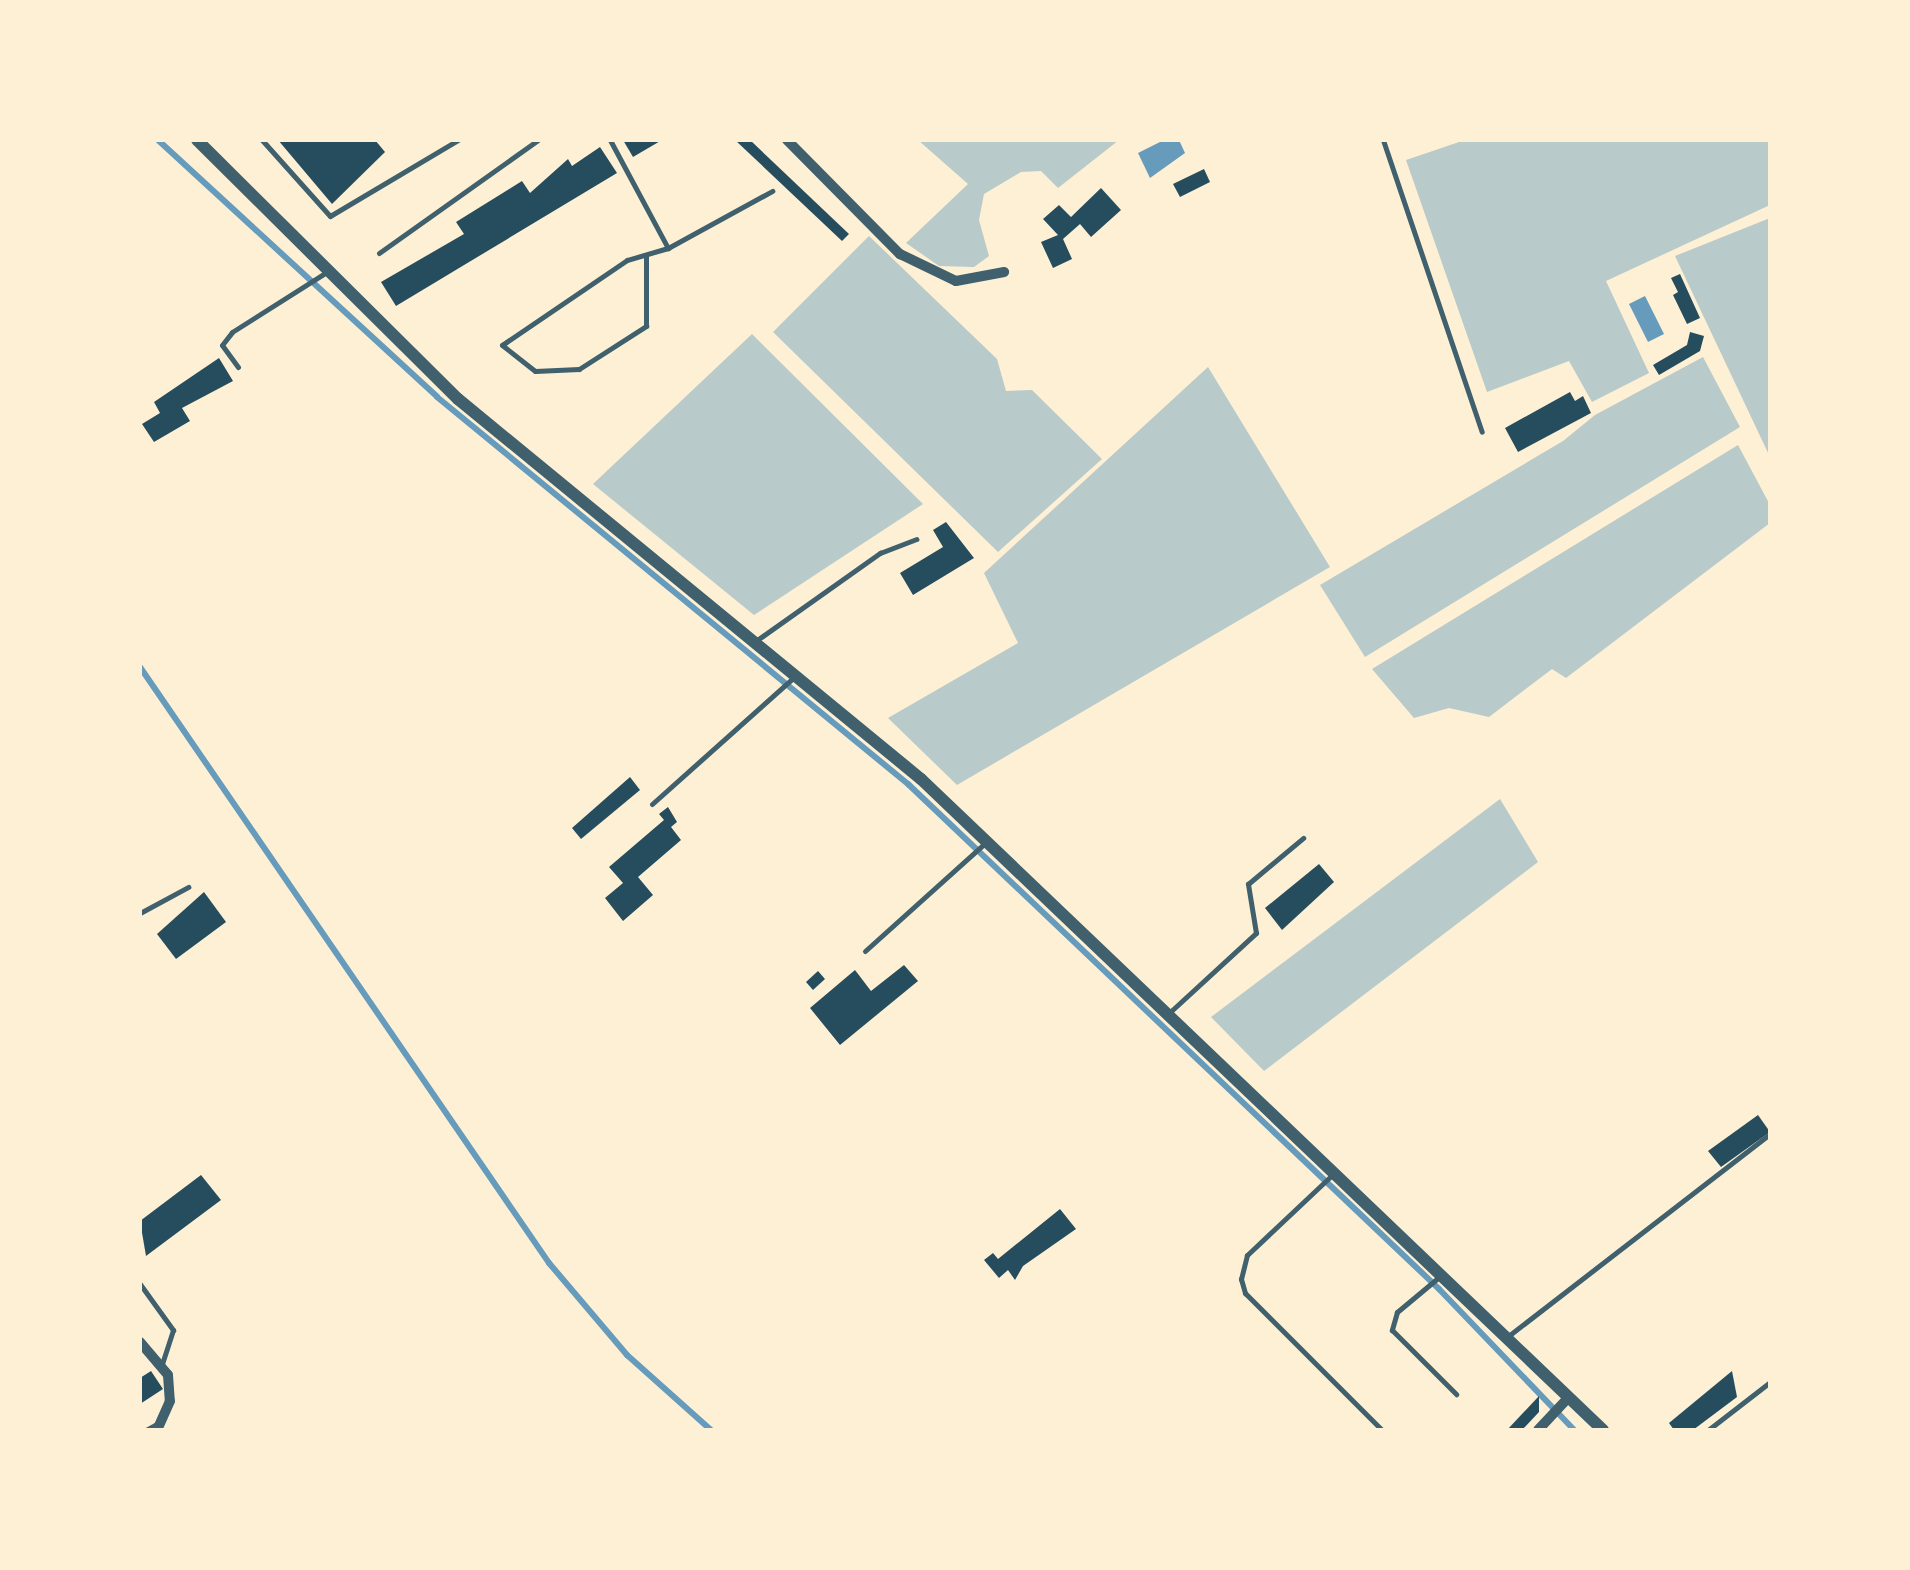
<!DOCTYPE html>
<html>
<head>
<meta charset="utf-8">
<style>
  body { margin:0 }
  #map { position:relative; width:1910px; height:1570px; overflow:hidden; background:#fdf0d5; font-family:"DM Sans",sans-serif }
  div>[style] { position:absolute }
  .green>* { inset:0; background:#b9caca }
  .water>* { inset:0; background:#669bbc }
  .stream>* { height:6px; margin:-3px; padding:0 3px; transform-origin:3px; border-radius:3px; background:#669bbc }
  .building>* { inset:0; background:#264d5e }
  .service>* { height:5px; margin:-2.5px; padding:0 2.5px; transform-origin:2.5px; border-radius:2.5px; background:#3f606c }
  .minor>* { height:10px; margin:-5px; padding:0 5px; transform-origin:5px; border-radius:5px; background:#3f606c }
  .tertiary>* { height:12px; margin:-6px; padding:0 6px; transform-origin:6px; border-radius:6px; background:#3f606c }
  span { translate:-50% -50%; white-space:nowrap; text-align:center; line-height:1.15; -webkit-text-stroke:9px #fdf0d5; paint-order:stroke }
  .frame { position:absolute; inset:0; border:142px solid #fdf0d5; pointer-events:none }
</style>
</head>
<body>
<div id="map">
  <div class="green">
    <i style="clip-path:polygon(918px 140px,1119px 140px,1058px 188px,1041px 171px,1021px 172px,984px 194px,979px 220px,989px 256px,974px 267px,939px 266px,906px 243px,968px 184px)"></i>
    <i style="clip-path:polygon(1465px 140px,1770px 140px,1770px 205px,1606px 281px,1649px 373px,1592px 402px,1569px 361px,1487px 392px,1406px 160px)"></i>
    <i style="clip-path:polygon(1770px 218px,1770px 457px,1675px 256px)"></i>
    <i style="clip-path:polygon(869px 236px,997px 359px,1006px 391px,1032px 390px,1102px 459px,998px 552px,773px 332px)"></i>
    <i style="clip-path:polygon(752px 334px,923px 504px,754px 615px,593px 484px)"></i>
    <i style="clip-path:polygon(1703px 357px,1740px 427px,1365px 657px,1320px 585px,1563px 441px,1595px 415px)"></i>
    <i style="clip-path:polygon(1208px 367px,1330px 567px,957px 785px,888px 718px,1018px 643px,984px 573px)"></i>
    <i style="clip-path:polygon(1738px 445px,1770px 505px,1770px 523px,1566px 678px,1552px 669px,1489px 717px,1449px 708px,1414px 718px,1372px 669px)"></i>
    <i style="clip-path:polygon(1500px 799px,1538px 862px,1264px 1071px,1211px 1017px)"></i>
  </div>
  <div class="water">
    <i style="clip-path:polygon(1164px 140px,1179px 140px,1185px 153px,1150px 178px,1138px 153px)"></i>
    <i style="clip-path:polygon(1645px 296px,1664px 334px,1648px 342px,1629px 304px)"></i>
  </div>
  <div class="stream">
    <i style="left:158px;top:140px;width:379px;rotate:42.6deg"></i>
    <i style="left:437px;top:397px;width:610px;rotate:39.41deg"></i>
    <i style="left:908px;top:784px;width:733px;rotate:43.56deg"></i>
    <i style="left:1439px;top:1289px;width:195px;rotate:46.2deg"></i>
    <i style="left:140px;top:667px;width:723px;rotate:55.54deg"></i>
    <i style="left:549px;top:1263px;width:121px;rotate:49.7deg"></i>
    <i style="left:627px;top:1355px;width:113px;rotate:41.8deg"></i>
  </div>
  <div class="building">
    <i style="clip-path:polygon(278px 140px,375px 140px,385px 152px,332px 204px)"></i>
    <i style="clip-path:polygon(623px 140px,662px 140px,633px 157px)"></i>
    <i style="clip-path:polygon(735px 140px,750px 140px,849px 234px,842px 241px)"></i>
    <i style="clip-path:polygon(600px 147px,617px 173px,396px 306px,381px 282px,464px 234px,456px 222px,522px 181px,530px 193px,568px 159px,572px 166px)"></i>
    <i style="clip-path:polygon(1204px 169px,1210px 182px,1180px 197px,1173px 184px)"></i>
    <i style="clip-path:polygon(1101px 188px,1121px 210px,1091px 237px,1080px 224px,1063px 239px,1072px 259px,1053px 268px,1041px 242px,1058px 235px,1043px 219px,1059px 205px,1071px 217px)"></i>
    <i style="clip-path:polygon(1680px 274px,1700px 318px,1687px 324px,1673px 295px,1678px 292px,1671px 278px)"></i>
    <i style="clip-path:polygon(1690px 332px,1704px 336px,1700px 351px,1659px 375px,1653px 365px,1687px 345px)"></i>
    <i style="clip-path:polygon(219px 358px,233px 381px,182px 408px,190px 421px,154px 442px,142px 424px,160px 413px,154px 402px)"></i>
    <i style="clip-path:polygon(1570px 392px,1575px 401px,1583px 396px,1591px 413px,1518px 452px,1505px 428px)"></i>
    <i style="clip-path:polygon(946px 522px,974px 558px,913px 595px,900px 573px,943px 547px,933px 530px)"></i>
    <i style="clip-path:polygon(630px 777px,640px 790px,581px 839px,572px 828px)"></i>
    <i style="clip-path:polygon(668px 807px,677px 822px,671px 827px,681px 840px,638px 877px,653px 895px,623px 921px,605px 898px,623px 883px,609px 867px,664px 820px,659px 814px)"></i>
    <i style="clip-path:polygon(1319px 864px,1334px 882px,1282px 930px,1265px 908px)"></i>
    <i style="clip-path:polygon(204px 892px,226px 922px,176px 959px,157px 934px)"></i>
    <i style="clip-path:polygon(904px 965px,918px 981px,840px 1045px,810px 1008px,855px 970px,871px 991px)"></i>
    <i style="clip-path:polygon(818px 971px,825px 979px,813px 990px,806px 982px)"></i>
    <i style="clip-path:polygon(1758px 1115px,1770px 1132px,1721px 1167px,1708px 1151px)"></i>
    <i style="clip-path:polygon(201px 1175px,221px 1200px,146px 1256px,140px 1221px)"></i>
    <i style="clip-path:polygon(1060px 1209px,1076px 1229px,1023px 1266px,1015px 1280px,1008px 1270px,999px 1278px,984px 1260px,993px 1253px,998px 1259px)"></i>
    <i style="clip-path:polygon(151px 1371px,163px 1389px,140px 1404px,140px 1378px)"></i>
    <i style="clip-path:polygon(1732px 1371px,1737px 1397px,1693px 1430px,1674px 1430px,1669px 1423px)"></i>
    <i style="clip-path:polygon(1539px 1396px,1539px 1412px,1522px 1430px,1507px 1430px)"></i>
  </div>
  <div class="service">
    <i style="left:262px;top:140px;width:102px;rotate:48.2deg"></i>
    <i style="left:330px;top:216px;width:149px;rotate:-30.7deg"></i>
    <i style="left:610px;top:140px;width:123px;rotate:61.8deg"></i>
    <i style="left:668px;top:248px;width:43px;rotate:163.7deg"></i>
    <i style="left:627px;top:260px;width:151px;rotate:145.8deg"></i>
    <i style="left:502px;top:345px;width:42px;rotate:38.2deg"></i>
    <i style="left:535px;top:371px;width:44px;rotate:-2.6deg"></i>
    <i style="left:579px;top:369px;width:80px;rotate:-32.7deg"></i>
    <i style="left:646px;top:326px;width:71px;rotate:-90deg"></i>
    <i style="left:1383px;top:140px;width:308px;rotate:71.3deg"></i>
    <i style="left:668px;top:248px;width:119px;rotate:-28.7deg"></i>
    <i style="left:379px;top:253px;width:195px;rotate:-35.4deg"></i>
    <i style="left:238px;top:367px;width:27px;rotate:-126deg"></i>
    <i style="left:222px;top:345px;width:16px;rotate:-52deg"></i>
    <i style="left:232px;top:332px;width:110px;rotate:-32.4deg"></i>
    <i style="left:757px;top:640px;width:151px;rotate:-35.3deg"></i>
    <i style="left:880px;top:553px;width:39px;rotate:-21deg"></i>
    <i style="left:652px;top:804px;width:192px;rotate:-41.8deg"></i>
    <i style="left:140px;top:913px;width:55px;rotate:-28.4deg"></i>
    <i style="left:865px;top:951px;width:161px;rotate:-42deg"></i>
    <i style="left:1170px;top:1012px;width:117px;rotate:-42.6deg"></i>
    <i style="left:1256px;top:933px;width:50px;rotate:-99.3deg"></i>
    <i style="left:1248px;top:884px;width:72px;rotate:-39.9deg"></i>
    <i style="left:1332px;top:1175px;width:117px;rotate:136.7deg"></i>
    <i style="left:1247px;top:1255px;width:25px;rotate:104deg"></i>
    <i style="left:1241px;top:1279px;width:15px;rotate:74deg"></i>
    <i style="left:1245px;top:1293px;width:194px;rotate:45deg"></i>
    <i style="left:1439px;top:1277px;width:55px;rotate:140.2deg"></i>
    <i style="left:1397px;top:1312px;width:19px;rotate:106deg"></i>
    <i style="left:1392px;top:1330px;width:91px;rotate:45deg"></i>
    <i style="left:140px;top:1284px;width:57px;rotate:54.3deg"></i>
    <i style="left:173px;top:1330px;width:36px;rotate:108deg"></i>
    <i style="left:1507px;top:1337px;width:332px;rotate:-37.7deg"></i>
    <i style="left:146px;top:1430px;width:13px;rotate:-29deg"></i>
    <i style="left:1708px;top:1430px;width:78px;rotate:-37.7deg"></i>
  </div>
  <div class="minor">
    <i style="left:787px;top:140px;width:161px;rotate:45.3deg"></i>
    <i style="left:900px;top:254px;width:62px;rotate:25.7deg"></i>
    <i style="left:956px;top:281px;width:49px;rotate:-10.6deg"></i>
    <i style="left:140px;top:1342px;width:43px;rotate:49.7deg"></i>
    <i style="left:168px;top:1375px;width:26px;rotate:86deg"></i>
    <i style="left:170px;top:1401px;width:32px;rotate:114deg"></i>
    <i style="left:1538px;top:1430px;width:44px;rotate:-46.8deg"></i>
  </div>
  <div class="tertiary">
    <i style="left:197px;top:140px;width:368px;rotate:44.8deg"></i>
    <i style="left:458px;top:399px;width:599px;rotate:39.38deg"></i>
    <i style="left:921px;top:779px;width:943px;rotate:43.67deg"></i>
  </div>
  <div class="frame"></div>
</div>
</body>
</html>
